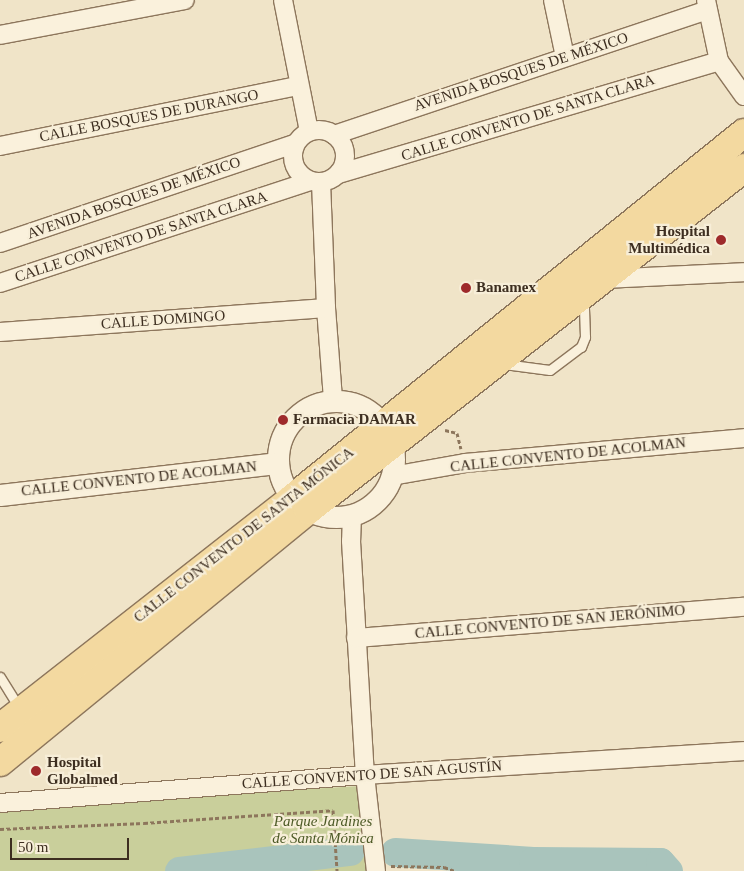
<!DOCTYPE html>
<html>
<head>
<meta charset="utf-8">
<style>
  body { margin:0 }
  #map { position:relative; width:744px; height:871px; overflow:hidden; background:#f0e4c8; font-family:"Times New Roman",serif }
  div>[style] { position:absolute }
  .green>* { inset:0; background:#c9cf9b }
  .river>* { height:29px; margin:-14.5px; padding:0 14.5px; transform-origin:14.5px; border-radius:14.5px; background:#a9c4bc }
  .path>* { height:3px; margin-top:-1.5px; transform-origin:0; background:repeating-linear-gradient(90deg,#8d765c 0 4px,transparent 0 6.5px) }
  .roads { filter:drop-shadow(1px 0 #8d765c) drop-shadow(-1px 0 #8d765c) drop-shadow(0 1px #8d765c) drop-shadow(0 -1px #8d765c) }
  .service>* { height:9px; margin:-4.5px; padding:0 4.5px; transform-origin:4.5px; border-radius:4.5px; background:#faf1dc }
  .minor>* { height:18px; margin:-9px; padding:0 9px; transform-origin:9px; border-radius:9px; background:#faf1dc }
  .minor>.ring { margin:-9px; padding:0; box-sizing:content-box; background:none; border:18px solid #faf1dc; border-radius:50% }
  .tertiary>* { height:21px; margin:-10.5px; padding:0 10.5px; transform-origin:10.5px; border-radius:10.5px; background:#faf1dc }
  .tertiary>.ring { margin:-10.5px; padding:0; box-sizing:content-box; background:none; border:21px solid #faf1dc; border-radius:50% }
  .primary>* { height:28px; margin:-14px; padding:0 14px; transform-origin:14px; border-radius:14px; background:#f3d9a0 }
  .dots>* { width:14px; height:14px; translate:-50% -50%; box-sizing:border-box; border:2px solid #f7eed8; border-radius:50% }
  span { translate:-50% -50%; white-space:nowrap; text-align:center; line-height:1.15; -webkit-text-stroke:4.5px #f7eed8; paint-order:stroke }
  .street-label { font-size:15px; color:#3d2e20 }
  .poi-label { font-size:15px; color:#3d2e20; font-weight:700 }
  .right { translate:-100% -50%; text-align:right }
  .left { translate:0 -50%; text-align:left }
  .park-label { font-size:15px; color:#4d5a26; font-style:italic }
  .scale { position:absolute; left:10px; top:838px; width:119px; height:22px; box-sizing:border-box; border:2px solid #3d2e20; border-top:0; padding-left:6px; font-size:15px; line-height:18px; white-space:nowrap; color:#3d2e20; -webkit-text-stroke:4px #f7eed8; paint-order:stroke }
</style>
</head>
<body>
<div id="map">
  <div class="green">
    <i style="clip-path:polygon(361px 786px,367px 871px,0 871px,0 806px)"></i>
  </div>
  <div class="river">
    <i style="left:395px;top:852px;width:138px;rotate:3.7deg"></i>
    <i style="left:533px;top:861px;width:127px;rotate:0.5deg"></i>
    <i style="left:660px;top:862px;width:12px;rotate:48deg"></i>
    <i style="left:179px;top:871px;width:172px;rotate:-6.7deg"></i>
  </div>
  <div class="path">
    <i style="left:445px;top:430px;width:12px;rotate:14deg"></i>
    <i style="left:457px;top:433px;width:16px;rotate:76deg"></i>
    <i style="left:0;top:829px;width:144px;rotate:-2.4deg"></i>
    <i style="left:144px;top:823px;width:189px;rotate:-3.9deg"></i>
    <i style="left:333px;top:810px;width:61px;rotate:86.2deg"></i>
    <i style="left:391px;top:866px;width:53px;rotate:1.1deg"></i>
    <i style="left:444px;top:867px;width:12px;rotate:20deg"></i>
  </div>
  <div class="roads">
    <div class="service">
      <i style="left:504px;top:364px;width:46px;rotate:7.4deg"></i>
      <i style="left:550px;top:370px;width:39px;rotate:-37deg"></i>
      <i style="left:581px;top:347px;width:11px;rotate:-68deg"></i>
      <i style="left:585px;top:337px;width:36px;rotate:-92deg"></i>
      <i style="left:0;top:677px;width:38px;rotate:58deg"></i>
    </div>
    <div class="minor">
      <i style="left:283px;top:0;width:134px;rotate:78.8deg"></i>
      <i style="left:553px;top:0;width:58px;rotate:78.1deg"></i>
      <i style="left:706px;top:0;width:62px;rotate:78deg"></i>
      <i style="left:719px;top:61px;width:43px;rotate:54.5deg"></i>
      <i style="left:0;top:35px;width:188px;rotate:-10.7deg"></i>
      <i class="ring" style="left:293px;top:130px;width:34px;height:34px"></i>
      <i style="left:334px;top:135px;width:394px;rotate:-18.5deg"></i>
      <i style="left:0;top:146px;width:304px;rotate:-11.4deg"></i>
      <i style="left:338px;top:174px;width:397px;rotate:-16.5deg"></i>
      <i style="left:321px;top:182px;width:126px;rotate:87.7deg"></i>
      <i style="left:326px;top:308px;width:92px;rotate:85.6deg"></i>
      <i style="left:0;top:243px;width:311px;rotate:-18.6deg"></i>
      <i style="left:603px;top:279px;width:141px;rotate:-2.8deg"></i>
      <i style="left:0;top:283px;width:326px;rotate:-18.2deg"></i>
      <i style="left:0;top:332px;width:327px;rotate:-4.2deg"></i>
      <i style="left:392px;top:476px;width:74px;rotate:-10.1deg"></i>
      <i style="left:465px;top:463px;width:280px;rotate:-5.1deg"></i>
      <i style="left:352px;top:515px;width:26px;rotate:92deg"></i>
      <i style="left:351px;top:541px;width:234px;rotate:86.6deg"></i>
      <i style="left:365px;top:775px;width:97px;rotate:83.5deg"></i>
      <i style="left:356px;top:638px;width:389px;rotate:-4.6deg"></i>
      <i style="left:0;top:803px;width:366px;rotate:-4.4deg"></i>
      <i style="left:365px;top:775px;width:380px;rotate:-3.6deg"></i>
    </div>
    <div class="tertiary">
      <i class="ring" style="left:278px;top:401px;width:95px;height:95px"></i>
      <i style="left:0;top:495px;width:280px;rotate:-6.6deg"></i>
    </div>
    <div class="primary">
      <i style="left:0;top:728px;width:372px;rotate:-38.1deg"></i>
      <i style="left:293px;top:498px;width:580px;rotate:-38.98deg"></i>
      <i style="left:0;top:762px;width:398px;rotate:-39.3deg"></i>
      <i style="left:308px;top:510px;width:554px;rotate:-38.11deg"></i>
    </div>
  </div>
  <div class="dots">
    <i style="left:721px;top:240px;background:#9e2a2b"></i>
    <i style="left:466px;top:288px;background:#9e2a2b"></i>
    <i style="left:283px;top:420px;background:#9e2a2b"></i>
    <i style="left:36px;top:771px;background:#9e2a2b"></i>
  </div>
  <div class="street-label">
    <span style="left:521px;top:72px;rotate:-18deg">AVENIDA BOSQUES DE MÉXICO</span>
    <span style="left:149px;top:116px;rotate:-11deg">CALLE BOSQUES DE DURANGO</span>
    <span style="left:528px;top:118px;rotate:-17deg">CALLE CONVENTO DE SANTA CLARA</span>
    <span style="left:134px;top:198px;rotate:-19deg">AVENIDA BOSQUES DE MÉXICO</span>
    <span style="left:141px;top:237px;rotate:-18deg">CALLE CONVENTO DE SANTA CLARA</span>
    <span style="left:163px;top:320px;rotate:-4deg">CALLE DOMINGO</span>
    <span style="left:568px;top:455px;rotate:-6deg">CALLE CONVENTO DE ACOLMAN</span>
    <span style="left:139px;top:479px;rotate:-6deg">CALLE CONVENTO DE ACOLMAN</span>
    <span style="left:244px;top:535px;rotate:-38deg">CALLE CONVENTO DE SANTA MÓNICA</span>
    <span style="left:550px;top:622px;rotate:-5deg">CALLE CONVENTO DE SAN JERÓNIMO</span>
    <span style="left:372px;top:775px;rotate:-4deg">CALLE CONVENTO DE SAN AGUSTÍN</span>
  </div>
  <div class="poi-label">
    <span class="right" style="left:710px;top:240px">Hospital<br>Multimédica</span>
    <span class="left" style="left:476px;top:288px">Banamex</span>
    <span class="left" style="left:293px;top:420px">Farmacia DAMAR</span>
    <span class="left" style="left:47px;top:771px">Hospital<br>Globalmed</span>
  </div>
  <div class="park-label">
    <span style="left:323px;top:830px">Parque Jardines<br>de Santa Mónica</span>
  </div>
  <div class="scale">50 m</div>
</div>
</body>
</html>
